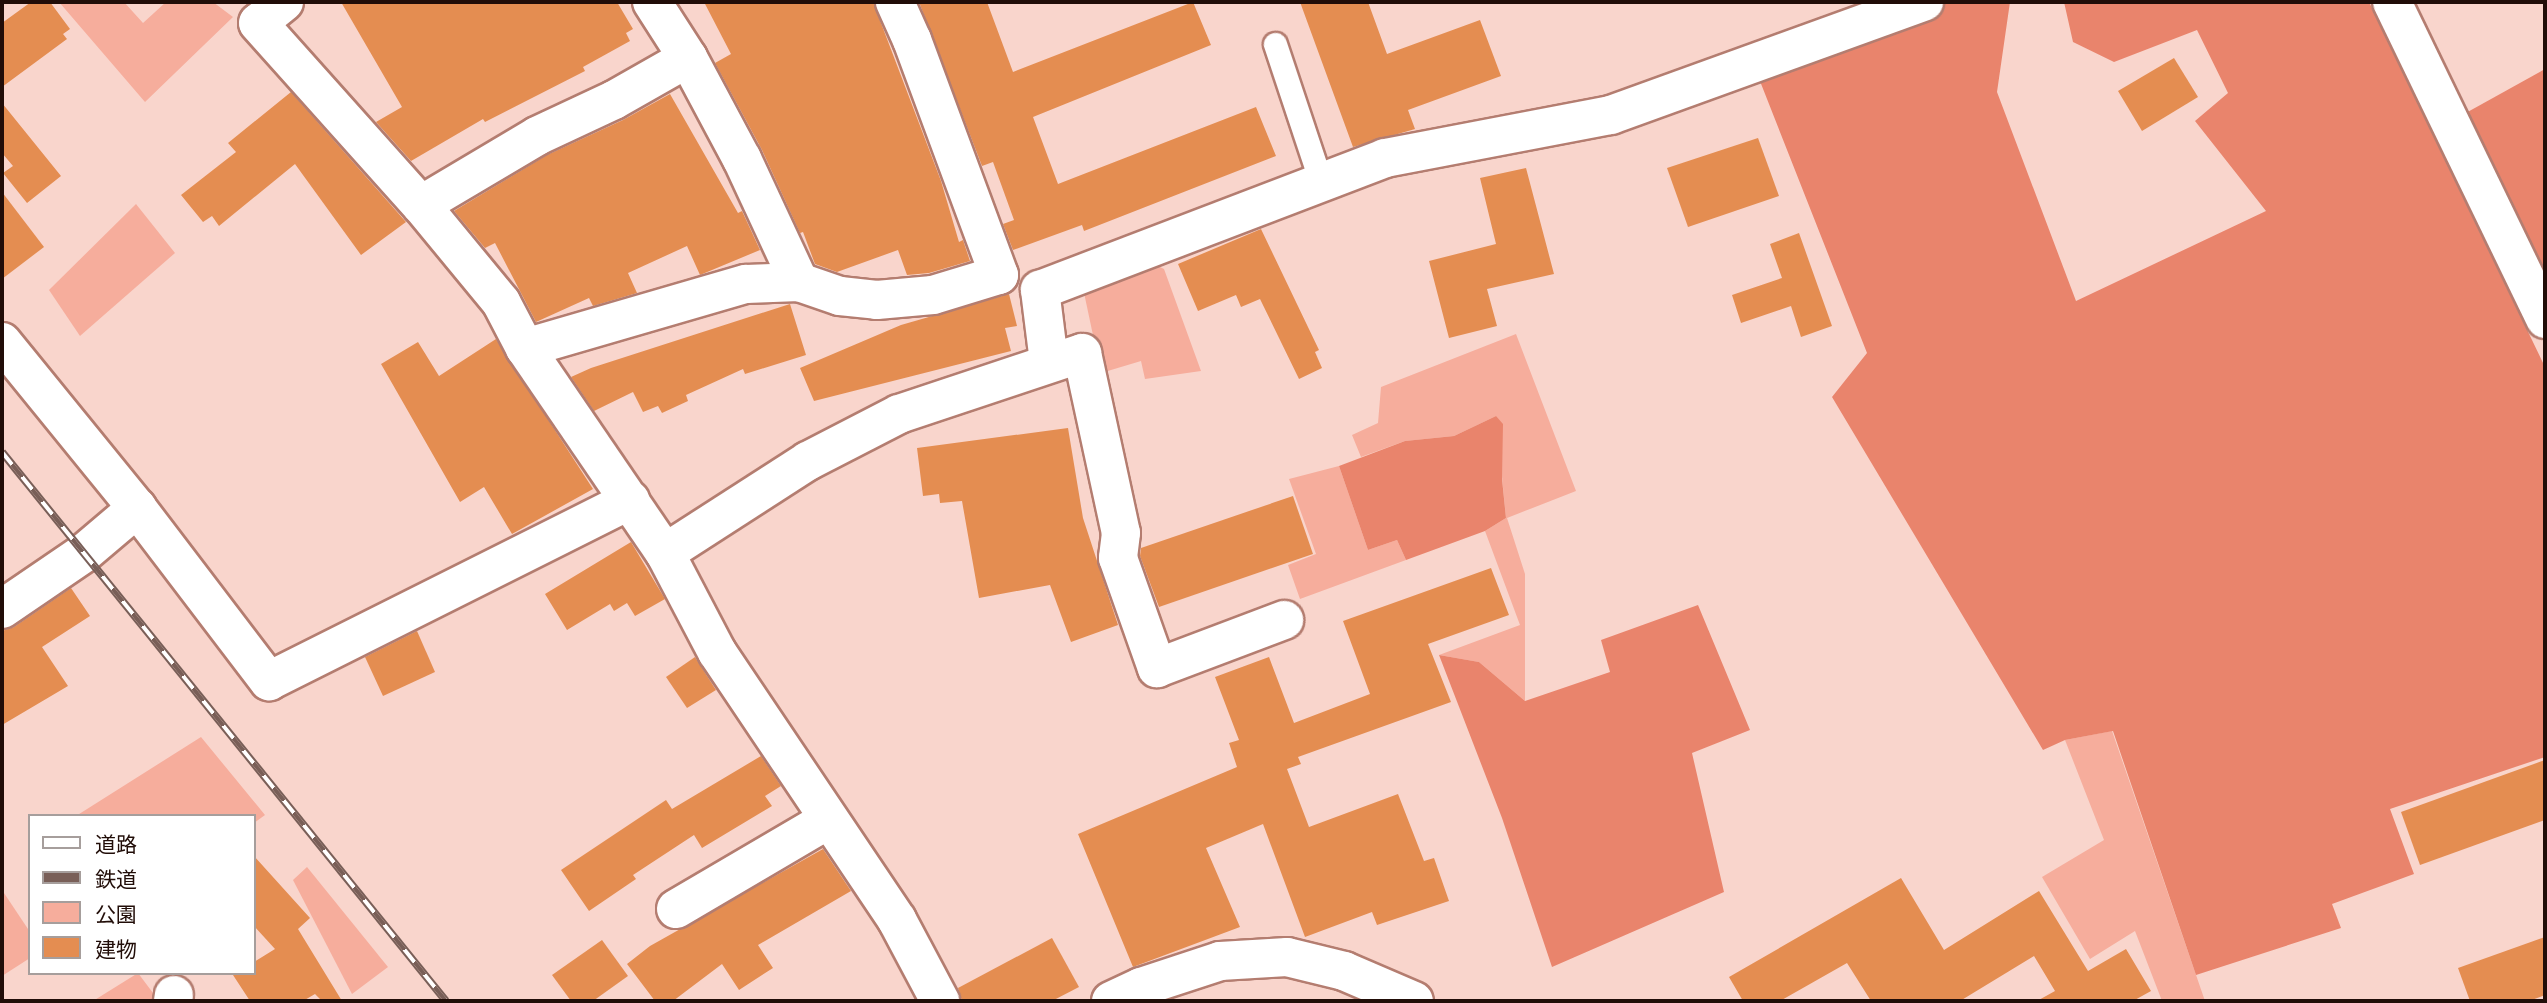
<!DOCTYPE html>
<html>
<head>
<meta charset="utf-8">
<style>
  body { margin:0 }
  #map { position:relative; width:2547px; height:1003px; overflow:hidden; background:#f9d5cc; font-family:"Playfair Display","Noto Sans JP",serif }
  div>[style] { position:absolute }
  .green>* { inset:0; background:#f6ad9c }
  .forest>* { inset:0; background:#e9846c }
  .building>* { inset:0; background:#e48d51 }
  .roads { filter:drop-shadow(2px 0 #b47d70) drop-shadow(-2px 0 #b47d70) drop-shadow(0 2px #b47d70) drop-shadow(0 -2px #b47d70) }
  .service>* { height:23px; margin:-11.5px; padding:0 11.5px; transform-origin:11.5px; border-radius:11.5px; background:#fff }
  .minor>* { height:38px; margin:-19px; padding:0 19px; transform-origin:19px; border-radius:19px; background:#fff }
  .rail>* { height:8px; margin-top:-4px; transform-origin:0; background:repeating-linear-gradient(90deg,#fff 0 16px,#795f58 0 32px); box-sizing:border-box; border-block:2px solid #795f58 }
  span { translate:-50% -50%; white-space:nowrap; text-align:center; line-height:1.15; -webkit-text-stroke:6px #fff; paint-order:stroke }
  .frame { position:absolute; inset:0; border:4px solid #210d08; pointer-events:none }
  .legend { position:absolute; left:28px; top:814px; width:228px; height:161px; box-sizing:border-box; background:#fff; border:2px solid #a69e9c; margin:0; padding:9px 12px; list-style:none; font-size:21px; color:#210d08 }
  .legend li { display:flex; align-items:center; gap:14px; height:35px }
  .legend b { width:35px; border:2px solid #a69e9c }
</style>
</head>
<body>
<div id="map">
  <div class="green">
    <i style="clip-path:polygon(59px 2px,124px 2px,143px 23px,166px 2px,213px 2px,233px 17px,145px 102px)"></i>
    <i style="clip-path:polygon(136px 204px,175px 253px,80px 336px,49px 290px)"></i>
    <i style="clip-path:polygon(1150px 262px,1164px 269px,1201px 371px,1145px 379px,1141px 361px,1101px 373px,1083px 288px)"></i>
    <i style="clip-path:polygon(1516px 334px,1576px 491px,1507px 518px,1525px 574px,1525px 701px,1479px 662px,1439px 655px,1520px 625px,1485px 531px,1506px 518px,1496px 416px,1454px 436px,1405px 441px,1361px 457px,1352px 435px,1378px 423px,1381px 387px)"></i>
    <i style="clip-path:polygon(1339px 466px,1368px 550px,1397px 540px,1406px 560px,1300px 599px,1288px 565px,1316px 554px,1289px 479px)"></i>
    <i style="clip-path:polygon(2112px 731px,2205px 1001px,2162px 1001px,2135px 931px,2090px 959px,2042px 877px,2104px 840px,2065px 740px)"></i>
    <i style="clip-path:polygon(201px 737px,265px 815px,254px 823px,254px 816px,76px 816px)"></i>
    <i style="clip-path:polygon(307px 867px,388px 967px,352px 994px,293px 880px)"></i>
    <i style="clip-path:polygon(2px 890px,30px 932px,30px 958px,2px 976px)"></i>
    <i style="clip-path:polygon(138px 973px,159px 1001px,93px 1001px)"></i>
  </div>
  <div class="forest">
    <i style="clip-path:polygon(1949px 2px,2010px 2px,1997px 92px,2076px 301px,2266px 211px,2195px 121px,2228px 93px,2197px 30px,2114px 62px,2073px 42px,2064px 2px,2369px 2px,2545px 367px,2545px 757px,2390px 809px,2414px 874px,2332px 904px,2341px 928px,2196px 975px,2113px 731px,2065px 740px,2043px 750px,1832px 397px,1867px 353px,1756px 71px)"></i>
    <i style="clip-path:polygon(2545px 69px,2545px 286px,2464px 114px)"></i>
    <i style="clip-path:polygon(1496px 416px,1503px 424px,1502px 479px,1506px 518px,1485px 531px,1406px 560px,1397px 540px,1368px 550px,1339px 466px,1405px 441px,1454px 436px)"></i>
    <i style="clip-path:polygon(1698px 605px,1750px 730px,1692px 753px,1724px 892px,1552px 967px,1502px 818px,1439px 655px,1479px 662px,1525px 701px,1610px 672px,1601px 640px)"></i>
  </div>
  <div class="building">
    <i style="clip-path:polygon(31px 2px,50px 2px,70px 29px,63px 34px,67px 39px,2px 87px,2px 23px)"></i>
    <i style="clip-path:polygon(341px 2px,617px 2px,633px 29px,626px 33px,630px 41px,583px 67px,585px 71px,485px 122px,483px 119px,411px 161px,376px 122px,402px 107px)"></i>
    <i style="clip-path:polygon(704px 2px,873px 2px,941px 181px,959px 242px,963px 240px,970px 261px,929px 273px,907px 275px,898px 250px,837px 272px,815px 264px,803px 232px,800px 233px,762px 150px,715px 63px,731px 54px)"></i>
    <i style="clip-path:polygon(919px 2px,987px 2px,1013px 72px,1193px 2px,1211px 45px,1033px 117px,1058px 184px,1256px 107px,1276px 156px,1084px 231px,1082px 225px,1013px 250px,1003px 224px,1014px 220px,993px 162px,982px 166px)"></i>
    <i style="clip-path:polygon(1300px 2px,1368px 2px,1387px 54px,1480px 20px,1501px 76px,1408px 110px,1415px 129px,1353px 147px)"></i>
    <i style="clip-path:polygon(2174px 58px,2198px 97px,2142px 131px,2118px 91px)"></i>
    <i style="clip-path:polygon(291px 92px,406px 222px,361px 255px,295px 164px,219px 226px,212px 216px,203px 222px,181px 195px,236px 152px,228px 143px)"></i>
    <i style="clip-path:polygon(670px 94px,738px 213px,742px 211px,760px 250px,700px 275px,687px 246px,628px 273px,637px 293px,593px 306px,589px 298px,536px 322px,495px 243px,485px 248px,454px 211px,547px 155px,623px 120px)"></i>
    <i style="clip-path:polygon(2px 103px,61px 176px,27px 203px,3px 173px,13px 166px,2px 153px)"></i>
    <i style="clip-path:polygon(1758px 138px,1779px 196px,1688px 227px,1667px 168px)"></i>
    <i style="clip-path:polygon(1526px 168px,1554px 274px,1487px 289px,1497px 326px,1449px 338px,1429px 261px,1496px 244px,1480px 178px)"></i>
    <i style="clip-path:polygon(2px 192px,44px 247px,2px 279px)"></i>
    <i style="clip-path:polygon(1261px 229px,1319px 350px,1315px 352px,1322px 368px,1299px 379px,1260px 299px,1241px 307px,1236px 295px,1198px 311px,1178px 264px)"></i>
    <i style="clip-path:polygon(1799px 233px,1832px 326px,1801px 337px,1791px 306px,1741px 323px,1732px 295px,1782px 278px,1770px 244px)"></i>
    <i style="clip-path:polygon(1009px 294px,1017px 326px,1005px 328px,1011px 351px,814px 401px,800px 368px,901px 325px)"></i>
    <i style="clip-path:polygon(790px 304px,806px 355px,745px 374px,743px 369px,686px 395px,688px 401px,662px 413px,658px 406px,643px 412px,633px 392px,594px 411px,571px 377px,591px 368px)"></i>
    <i style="clip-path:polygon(496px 339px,593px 489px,512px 534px,484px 487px,460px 502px,381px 364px,418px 342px,439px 376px)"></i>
    <i style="clip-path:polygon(1068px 428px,1083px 518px,1118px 625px,1071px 642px,1050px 585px,979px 598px,962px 501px,940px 503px,939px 494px,923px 496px,917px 448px)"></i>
    <i style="clip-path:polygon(1293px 496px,1313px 554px,1159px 607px,1140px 556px,1141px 548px)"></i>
    <i style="clip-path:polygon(631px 542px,665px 599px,635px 616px,627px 603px,614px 611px,610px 604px,567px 630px,545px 594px)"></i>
    <i style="clip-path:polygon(1491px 568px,1509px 615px,1428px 644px,1451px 702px,1298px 757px,1301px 764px,1287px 769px,1309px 827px,1398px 794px,1424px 861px,1434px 858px,1449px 901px,1377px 925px,1372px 912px,1305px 937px,1263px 824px,1206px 848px,1240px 927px,1133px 967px,1078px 834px,1237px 767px,1229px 743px,1239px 740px,1215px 677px,1269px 657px,1294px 723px,1370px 694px,1343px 621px)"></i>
    <i style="clip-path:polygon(71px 588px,90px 616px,42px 647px,68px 686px,2px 725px,2px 631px,14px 627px)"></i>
    <i style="clip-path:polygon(417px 631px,435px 672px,383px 696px,365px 657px)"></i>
    <i style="clip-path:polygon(695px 657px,716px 690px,687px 708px,666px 677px)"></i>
    <i style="clip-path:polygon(761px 756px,781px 786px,765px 796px,772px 806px,702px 848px,694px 835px,633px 875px,636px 879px,589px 911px,561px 870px,666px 800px,672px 809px)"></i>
    <i style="clip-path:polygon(2545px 760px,2545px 820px,2420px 865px,2401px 812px)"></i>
    <i style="clip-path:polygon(823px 849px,851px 891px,758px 945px,773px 968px,739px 990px,722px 964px,673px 1001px,655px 1001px,627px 964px,650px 946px)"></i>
    <i style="clip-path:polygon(254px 856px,310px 918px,298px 929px,342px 1001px,322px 1001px,315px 994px,303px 1001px,250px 1001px,233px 975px,254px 973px,254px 962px,275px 949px,254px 926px)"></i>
    <i style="clip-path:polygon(1901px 878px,1944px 950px,2039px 891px,2088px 971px,2126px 949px,2151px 991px,2133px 1001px,2037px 1001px,2055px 991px,2034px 956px,1960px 1001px,1871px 1001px,1847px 963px,1780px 1001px,1743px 1001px,1729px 977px)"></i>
    <i style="clip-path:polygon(2545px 937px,2545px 995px,2529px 1001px,2470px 1001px,2458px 968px)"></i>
    <i style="clip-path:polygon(1052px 938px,1079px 987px,1052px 1001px,962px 1001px,958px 988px)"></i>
    <i style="clip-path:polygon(602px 940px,628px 976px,593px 1001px,571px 1001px,552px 975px)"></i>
  </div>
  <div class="roads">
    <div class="service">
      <i style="left:1275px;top:44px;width:145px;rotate:71.6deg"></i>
    </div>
    <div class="minor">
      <i style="left:284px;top:2px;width:33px;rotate:141deg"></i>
      <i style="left:258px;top:23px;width:244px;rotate:48.2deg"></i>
      <i style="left:421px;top:205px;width:126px;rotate:50.5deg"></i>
      <i style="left:501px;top:302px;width:52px;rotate:62.4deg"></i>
      <i style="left:525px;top:348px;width:248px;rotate:55.7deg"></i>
      <i style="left:665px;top:553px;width:112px;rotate:62.3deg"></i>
      <i style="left:717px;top:652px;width:323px;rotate:56.1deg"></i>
      <i style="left:897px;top:920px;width:92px;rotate:62deg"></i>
      <i style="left:652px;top:2px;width:67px;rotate:57.3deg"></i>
      <i style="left:688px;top:58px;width:115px;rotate:61.9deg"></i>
      <i style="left:742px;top:159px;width:136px;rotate:65.1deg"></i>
      <i style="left:2392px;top:2px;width:352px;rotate:64.2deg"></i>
      <i style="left:421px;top:205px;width:135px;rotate:-30.7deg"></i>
      <i style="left:537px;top:136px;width:85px;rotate:-25.1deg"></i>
      <i style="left:614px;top:100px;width:85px;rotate:-29.6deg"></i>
      <i style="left:2px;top:342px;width:214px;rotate:50.9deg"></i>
      <i style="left:137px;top:508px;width:218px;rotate:52.7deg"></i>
      <i style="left:269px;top:681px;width:404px;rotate:-26.6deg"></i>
      <i style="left:525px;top:348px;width:230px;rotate:-16.2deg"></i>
      <i style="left:746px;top:284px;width:53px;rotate:-2.2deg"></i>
      <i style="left:799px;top:282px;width:43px;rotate:18.9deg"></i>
      <i style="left:840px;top:296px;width:37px;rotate:6deg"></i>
      <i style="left:877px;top:300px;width:56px;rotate:-5.1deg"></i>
      <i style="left:933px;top:295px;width:69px;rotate:-16.9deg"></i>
      <i style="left:999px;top:275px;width:251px;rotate:-110.3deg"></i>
      <i style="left:912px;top:40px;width:42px;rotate:-114.1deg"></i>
      <i style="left:1049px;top:362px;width:73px;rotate:-97.1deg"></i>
      <i style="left:1040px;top:290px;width:369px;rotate:-20.9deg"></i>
      <i style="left:1385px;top:158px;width:230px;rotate:-10.8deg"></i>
      <i style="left:1611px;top:115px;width:333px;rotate:-19.9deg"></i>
      <i style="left:665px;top:553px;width:170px;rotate:-32.8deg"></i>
      <i style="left:808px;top:461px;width:102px;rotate:-27.3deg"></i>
      <i style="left:899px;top:414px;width:193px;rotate:-18.4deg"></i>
      <i style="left:1082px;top:353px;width:184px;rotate:77.8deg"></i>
      <i style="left:1121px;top:533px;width:25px;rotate:97deg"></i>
      <i style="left:1118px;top:558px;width:117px;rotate:70.5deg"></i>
      <i style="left:1157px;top:668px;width:136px;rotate:-20.7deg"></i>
      <i style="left:2px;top:609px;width:99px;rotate:-34.3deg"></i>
      <i style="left:84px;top:553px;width:70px;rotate:-40.3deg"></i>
      <i style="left:676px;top:909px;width:176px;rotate:-30.4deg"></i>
      <i style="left:173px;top:1001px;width:6px;rotate:-81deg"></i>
      <i style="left:1111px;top:1001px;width:33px;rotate:-25deg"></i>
      <i style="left:1141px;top:987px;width:83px;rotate:-18.2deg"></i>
      <i style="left:1220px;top:961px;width:67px;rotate:-3.4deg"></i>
      <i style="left:1287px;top:957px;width:59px;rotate:13.8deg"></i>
      <i style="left:1344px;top:971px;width:76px;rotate:23.2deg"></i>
    </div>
  </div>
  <div class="rail">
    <i style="left:2px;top:452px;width:706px;rotate:51.04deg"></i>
  </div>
  <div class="frame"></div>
  <ul class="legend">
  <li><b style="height:9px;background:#fff"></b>道路</li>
  <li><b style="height:9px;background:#795f58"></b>鉄道</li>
  <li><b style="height:19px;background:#f6ad9c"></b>公園</li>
  <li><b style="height:19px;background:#e48d51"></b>建物</li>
  </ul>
</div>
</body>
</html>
